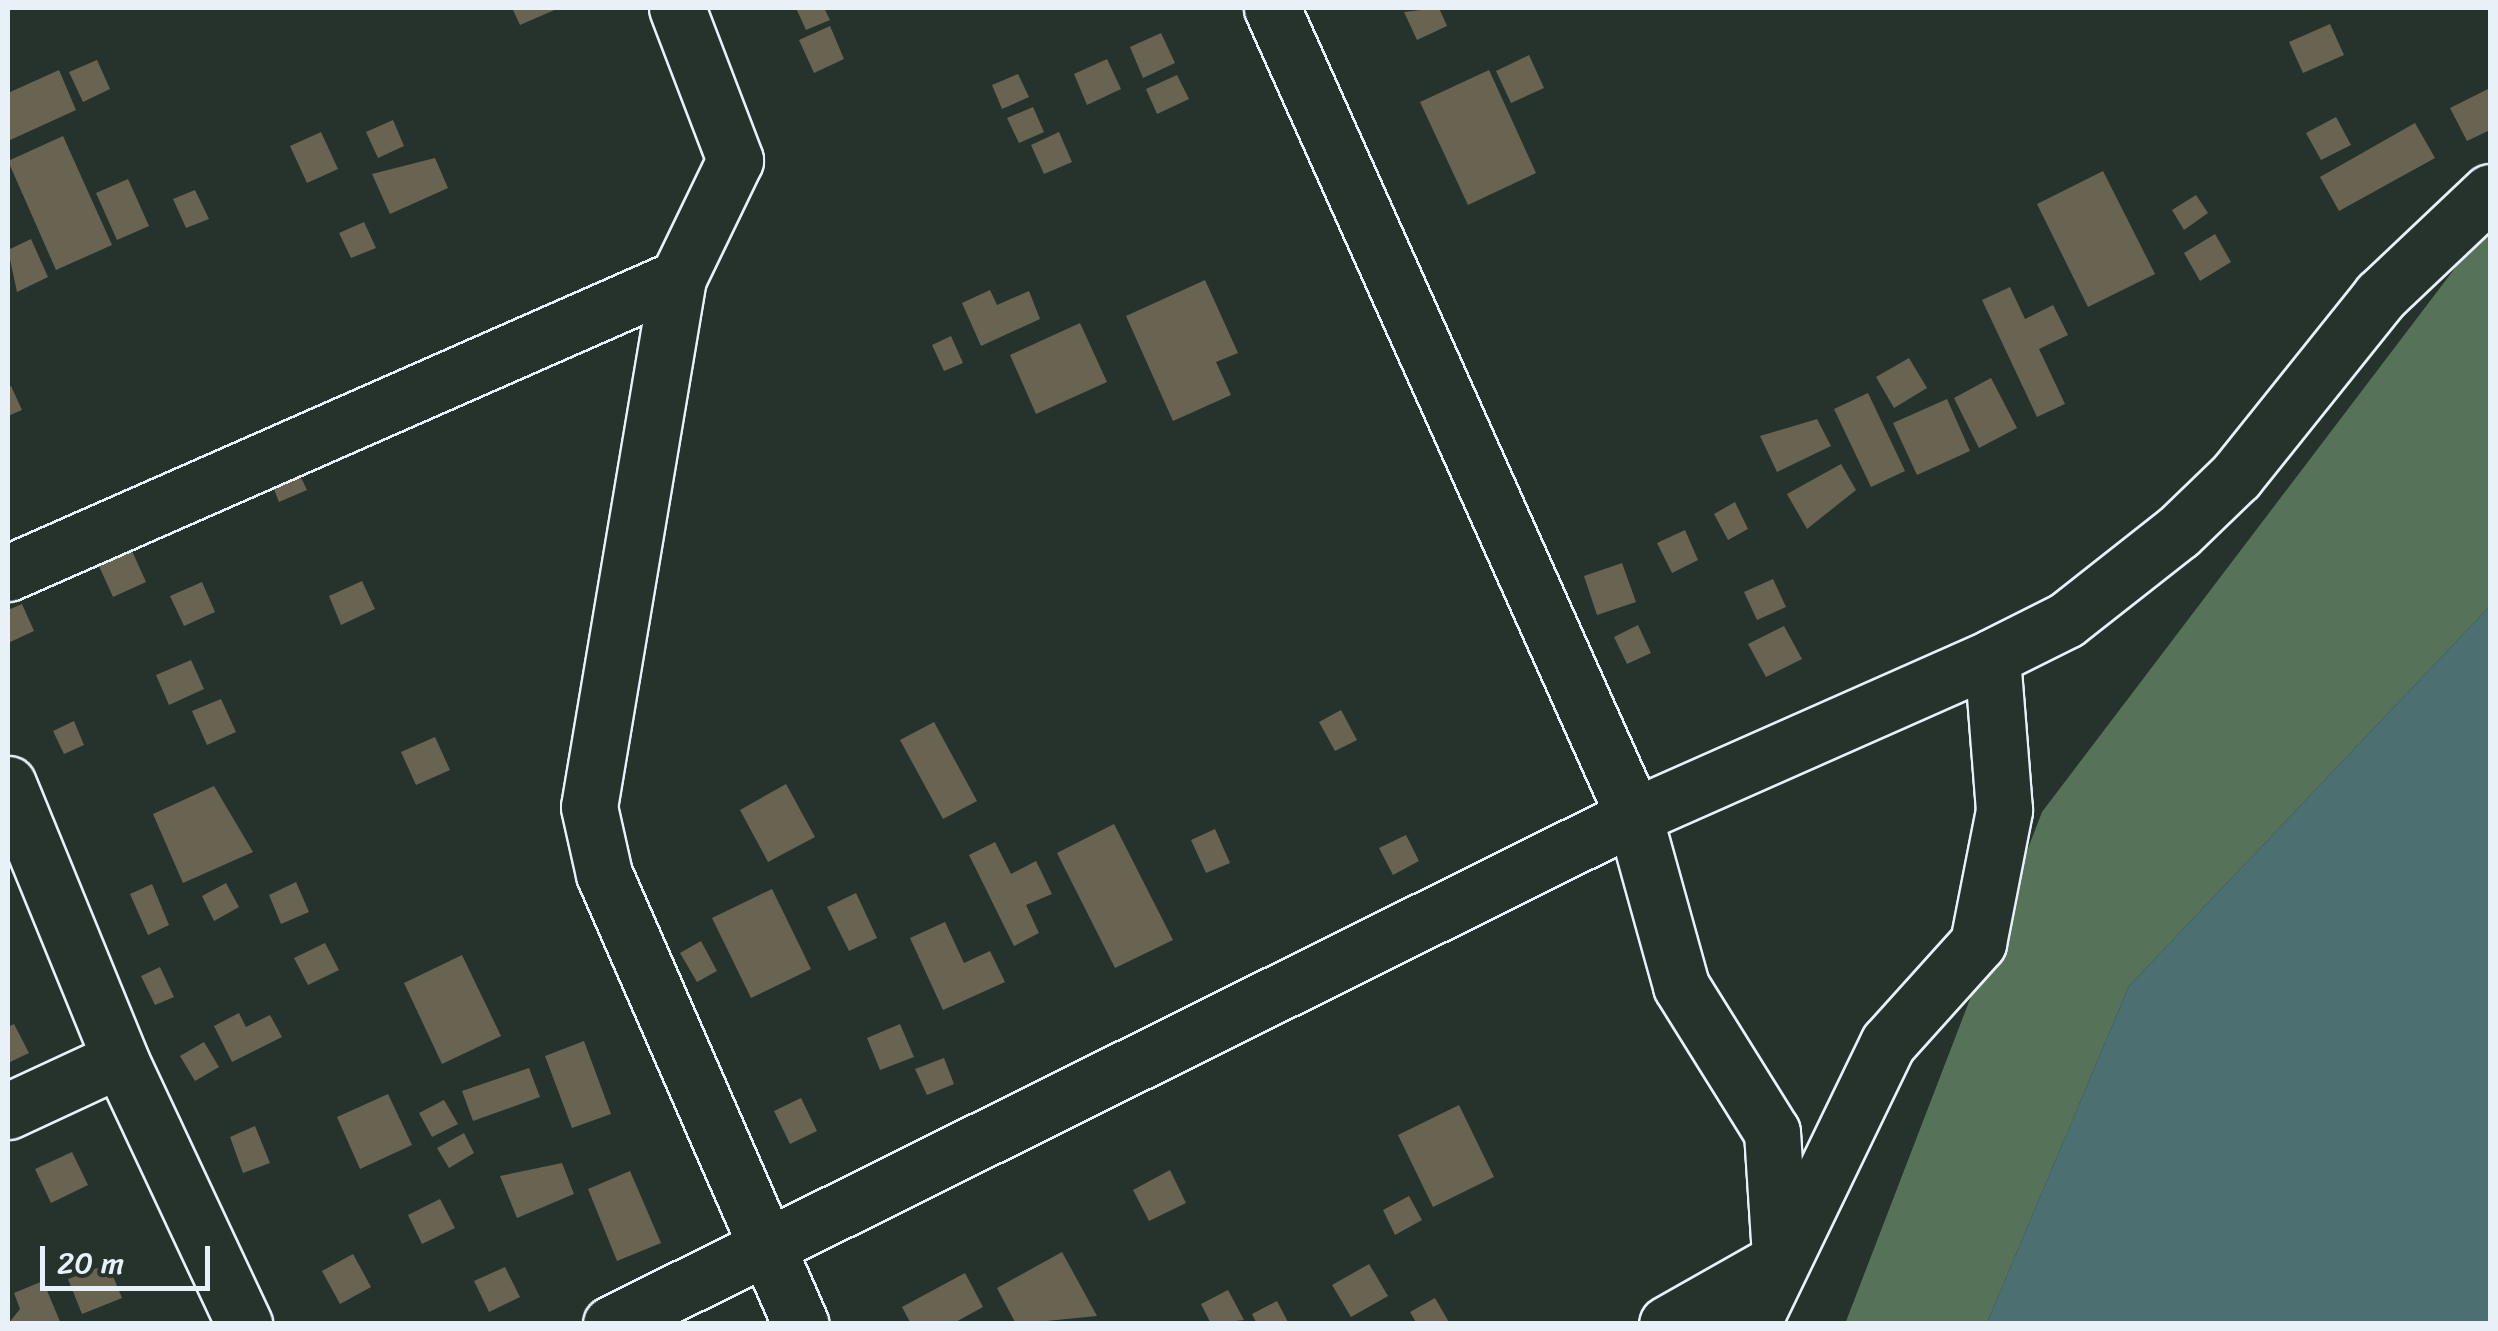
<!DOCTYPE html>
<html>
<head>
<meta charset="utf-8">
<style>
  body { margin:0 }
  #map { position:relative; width:2498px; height:1331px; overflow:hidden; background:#26332d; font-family:Sriracha,sans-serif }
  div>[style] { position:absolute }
  .green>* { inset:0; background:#56735a }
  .water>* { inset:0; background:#4c6f72 }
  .building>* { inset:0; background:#686451 }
  .roads { filter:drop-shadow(2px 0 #e8f1f8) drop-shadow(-2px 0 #e8f1f8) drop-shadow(0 2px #e8f1f8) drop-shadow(0 -2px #e8f1f8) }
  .minor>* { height:55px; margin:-27.5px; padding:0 27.5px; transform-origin:27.5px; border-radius:27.5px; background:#26332d }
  span { translate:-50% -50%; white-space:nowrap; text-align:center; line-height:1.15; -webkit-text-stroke:8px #26332d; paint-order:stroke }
  .frame { position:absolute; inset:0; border:10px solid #e8f1f8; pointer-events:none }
  .scale { position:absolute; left:40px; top:1246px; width:170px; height:45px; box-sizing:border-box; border:5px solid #e8f1f8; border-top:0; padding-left:12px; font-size:30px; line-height:35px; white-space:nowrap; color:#e8f1f8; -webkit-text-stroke:8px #26332d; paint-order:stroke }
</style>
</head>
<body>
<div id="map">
  <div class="green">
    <i style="clip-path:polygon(2490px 222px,2490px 606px,2129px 986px,1987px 1323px,1845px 1324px,2042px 812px)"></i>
  </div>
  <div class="water">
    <i style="clip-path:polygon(2490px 606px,2490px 1323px,1987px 1323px,2129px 986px)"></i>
  </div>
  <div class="building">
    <i style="clip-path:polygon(512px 8px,559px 8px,520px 25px)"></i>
    <i style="clip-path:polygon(796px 8px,824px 8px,830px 20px,806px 30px)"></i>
    <i style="clip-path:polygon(1439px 8px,1447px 26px,1417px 40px,1404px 12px)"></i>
    <i style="clip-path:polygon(2330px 24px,2344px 55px,2303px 73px,2289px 42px)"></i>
    <i style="clip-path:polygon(830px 26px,844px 59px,814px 73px,799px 40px)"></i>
    <i style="clip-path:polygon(1161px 33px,1175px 63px,1143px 78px,1130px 47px)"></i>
    <i style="clip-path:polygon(1529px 55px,1544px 88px,1511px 103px,1496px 71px)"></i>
    <i style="clip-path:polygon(1107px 59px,1121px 89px,1087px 105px,1074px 74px)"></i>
    <i style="clip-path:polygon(97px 60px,110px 89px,83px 102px,69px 72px)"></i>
    <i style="clip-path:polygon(59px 70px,76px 110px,8px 141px,8px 93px)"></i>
    <i style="clip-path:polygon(1489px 70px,1536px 173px,1468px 205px,1420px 102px)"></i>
    <i style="clip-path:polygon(1018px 74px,1029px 97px,1002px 109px,992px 85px)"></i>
    <i style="clip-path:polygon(1177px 75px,1189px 99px,1157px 114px,1146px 89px)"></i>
    <i style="clip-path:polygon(2490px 88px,2490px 130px,2467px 141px,2450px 108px)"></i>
    <i style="clip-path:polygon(1033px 107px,1044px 132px,1019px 143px,1007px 118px)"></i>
    <i style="clip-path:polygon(2336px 117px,2351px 145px,2321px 160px,2306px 133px)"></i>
    <i style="clip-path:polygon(393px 120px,404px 146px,378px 158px,366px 132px)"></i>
    <i style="clip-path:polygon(2415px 123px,2435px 158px,2339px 211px,2320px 177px)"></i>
    <i style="clip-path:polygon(321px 132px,338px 169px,307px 183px,290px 146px)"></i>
    <i style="clip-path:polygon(1059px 132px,1072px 162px,1044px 174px,1031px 145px)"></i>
    <i style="clip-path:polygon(63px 136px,112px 245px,56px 270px,8px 161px)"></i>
    <i style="clip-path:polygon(435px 158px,448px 188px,390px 214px,372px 174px)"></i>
    <i style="clip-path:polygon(2103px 171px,2155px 274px,2088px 307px,2037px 204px)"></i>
    <i style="clip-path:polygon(128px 179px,149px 226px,117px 240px,96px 193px)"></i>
    <i style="clip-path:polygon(195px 190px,209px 219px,186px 228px,173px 199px)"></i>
    <i style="clip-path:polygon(2196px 195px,2208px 213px,2184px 230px,2172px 210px)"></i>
    <i style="clip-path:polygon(364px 222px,376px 248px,351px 258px,339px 233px)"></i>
    <i style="clip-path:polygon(2215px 234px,2231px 262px,2200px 281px,2184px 253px)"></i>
    <i style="clip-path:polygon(31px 239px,48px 277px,17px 292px,8px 250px)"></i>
    <i style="clip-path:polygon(1205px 280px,1238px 353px,1216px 362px,1231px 395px,1173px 421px,1126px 316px)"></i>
    <i style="clip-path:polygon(2010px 287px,2025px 319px,2053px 305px,2068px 335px,2039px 349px,2065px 404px,2037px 417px,1982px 300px)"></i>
    <i style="clip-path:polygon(990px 290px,997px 305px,1029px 291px,1040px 319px,981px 346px,962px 303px)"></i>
    <i style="clip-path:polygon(1080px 323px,1107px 382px,1036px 414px,1010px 355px)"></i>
    <i style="clip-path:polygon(951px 336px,963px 363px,944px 371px,932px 345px)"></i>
    <i style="clip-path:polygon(1909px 358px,1927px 388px,1894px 408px,1876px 377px)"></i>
    <i style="clip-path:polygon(1991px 378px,2017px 428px,1979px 448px,1954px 398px)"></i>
    <i style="clip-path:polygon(11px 386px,22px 410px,8px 416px,8px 387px)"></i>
    <i style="clip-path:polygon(1868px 393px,1905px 471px,1871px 487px,1834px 409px)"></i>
    <i style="clip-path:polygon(1947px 399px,1970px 451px,1917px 475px,1893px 423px)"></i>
    <i style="clip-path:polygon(1817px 419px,1831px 446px,1777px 472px,1760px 436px)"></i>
    <i style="clip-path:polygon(1841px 464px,1856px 490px,1807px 529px,1787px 494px)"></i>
    <i style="clip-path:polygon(296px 467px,307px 490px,279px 502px,270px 479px)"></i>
    <i style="clip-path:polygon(1735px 502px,1748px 529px,1728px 540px,1714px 514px)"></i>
    <i style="clip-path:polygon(1685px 530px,1698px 560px,1672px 573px,1657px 543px)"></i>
    <i style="clip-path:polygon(132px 551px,146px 582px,113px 597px,99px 566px)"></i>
    <i style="clip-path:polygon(1622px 563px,1636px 602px,1597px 615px,1584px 576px)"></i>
    <i style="clip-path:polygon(1773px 579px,1786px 607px,1757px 620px,1744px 592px)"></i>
    <i style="clip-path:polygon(362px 581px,375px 609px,341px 625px,329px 596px)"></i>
    <i style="clip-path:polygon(202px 582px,215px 612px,184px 626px,170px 596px)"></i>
    <i style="clip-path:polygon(22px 604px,34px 631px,8px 643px,8px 610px)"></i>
    <i style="clip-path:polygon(1638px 625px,1651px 653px,1627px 664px,1614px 637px)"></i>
    <i style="clip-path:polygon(1784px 626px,1802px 659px,1766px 677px,1748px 644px)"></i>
    <i style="clip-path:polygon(191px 660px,204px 689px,169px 705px,156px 675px)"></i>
    <i style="clip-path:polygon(221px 699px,236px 732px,207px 745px,192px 711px)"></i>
    <i style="clip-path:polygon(1341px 710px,1357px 740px,1335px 751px,1319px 722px)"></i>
    <i style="clip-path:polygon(74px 721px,84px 745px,64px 754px,53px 731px)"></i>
    <i style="clip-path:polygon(934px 722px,977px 801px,943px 819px,900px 740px)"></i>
    <i style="clip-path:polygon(435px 737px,450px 770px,416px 785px,401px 752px)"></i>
    <i style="clip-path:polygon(786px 784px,815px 837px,768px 862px,740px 810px)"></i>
    <i style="clip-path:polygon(214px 786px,253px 852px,183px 883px,153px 814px)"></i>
    <i style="clip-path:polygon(1114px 824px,1173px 940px,1115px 968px,1057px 853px)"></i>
    <i style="clip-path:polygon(1215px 829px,1230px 863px,1206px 873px,1191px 840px)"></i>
    <i style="clip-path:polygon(1406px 835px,1419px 861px,1393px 875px,1379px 848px)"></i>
    <i style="clip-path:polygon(995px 842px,1011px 874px,1036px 861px,1052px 894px,1026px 905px,1039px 933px,1014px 946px,969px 855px)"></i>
    <i style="clip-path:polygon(296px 882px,309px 912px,281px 924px,269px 895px)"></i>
    <i style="clip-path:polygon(226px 883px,239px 907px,214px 921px,202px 896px)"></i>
    <i style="clip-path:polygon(152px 884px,169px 925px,148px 935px,130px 894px)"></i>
    <i style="clip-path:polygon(772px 889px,811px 969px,751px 998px,712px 918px)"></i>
    <i style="clip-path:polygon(856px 893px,877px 938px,849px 951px,827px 907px)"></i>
    <i style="clip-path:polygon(945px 922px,964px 963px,990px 951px,1005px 982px,943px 1010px,910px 938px)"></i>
    <i style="clip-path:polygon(701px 941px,717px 971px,697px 982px,680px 953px)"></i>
    <i style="clip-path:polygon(325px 943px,339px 970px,308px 985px,294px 958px)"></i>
    <i style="clip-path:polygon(462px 955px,501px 1036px,442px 1064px,404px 983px)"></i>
    <i style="clip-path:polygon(160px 967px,174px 997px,155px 1005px,141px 976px)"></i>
    <i style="clip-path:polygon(239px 1013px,246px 1027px,270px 1015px,282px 1037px,232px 1062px,214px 1026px)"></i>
    <i style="clip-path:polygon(14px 1024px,29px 1053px,8px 1063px,8px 1027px)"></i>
    <i style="clip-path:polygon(900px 1024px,914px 1057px,880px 1070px,867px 1038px)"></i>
    <i style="clip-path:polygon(584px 1041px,611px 1114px,572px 1128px,545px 1056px)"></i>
    <i style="clip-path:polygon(204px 1042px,219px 1067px,195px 1081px,180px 1056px)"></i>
    <i style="clip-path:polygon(944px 1058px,954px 1084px,927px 1095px,915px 1069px)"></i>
    <i style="clip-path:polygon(529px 1068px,540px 1097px,473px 1121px,462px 1091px)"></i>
    <i style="clip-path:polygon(388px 1094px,412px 1145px,360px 1169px,337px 1117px)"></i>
    <i style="clip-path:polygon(801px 1098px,817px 1131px,790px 1144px,774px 1111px)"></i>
    <i style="clip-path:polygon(444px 1100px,458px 1124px,432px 1137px,419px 1113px)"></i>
    <i style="clip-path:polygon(1459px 1105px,1494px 1177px,1433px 1207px,1398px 1135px)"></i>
    <i style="clip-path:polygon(255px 1126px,270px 1163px,243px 1173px,230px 1137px)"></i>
    <i style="clip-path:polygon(464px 1133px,474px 1153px,449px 1168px,437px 1148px)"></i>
    <i style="clip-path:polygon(72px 1152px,88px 1185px,51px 1203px,35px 1169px)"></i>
    <i style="clip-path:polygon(562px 1163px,574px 1194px,517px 1218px,500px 1176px)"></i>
    <i style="clip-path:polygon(1170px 1170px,1186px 1203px,1149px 1221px,1133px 1190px)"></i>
    <i style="clip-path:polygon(630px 1171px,661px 1243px,617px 1261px,588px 1189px)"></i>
    <i style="clip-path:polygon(1409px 1196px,1422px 1220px,1395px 1235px,1383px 1210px)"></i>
    <i style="clip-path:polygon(440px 1199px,455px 1228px,422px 1244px,408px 1215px)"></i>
    <i style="clip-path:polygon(1062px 1252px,1097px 1316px,1016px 1324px,997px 1288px)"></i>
    <i style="clip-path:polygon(353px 1254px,371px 1287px,340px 1304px,322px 1271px)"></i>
    <i style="clip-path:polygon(108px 1264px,122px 1298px,82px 1314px,68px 1279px)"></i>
    <i style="clip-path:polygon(1369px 1264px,1388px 1296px,1351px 1317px,1332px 1285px)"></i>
    <i style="clip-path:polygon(505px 1267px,520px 1297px,489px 1312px,474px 1281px)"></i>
    <i style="clip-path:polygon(965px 1273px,983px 1307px,952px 1324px,911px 1324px,902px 1307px)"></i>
    <i style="clip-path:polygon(43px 1281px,61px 1324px,8px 1324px,20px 1309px,14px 1293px)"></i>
    <i style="clip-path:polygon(1228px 1290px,1244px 1320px,1211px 1324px,1201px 1304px)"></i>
    <i style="clip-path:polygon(1435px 1298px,1450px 1324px,1417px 1324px,1410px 1312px)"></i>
    <i style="clip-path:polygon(1277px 1301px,1289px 1324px,1257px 1324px,1252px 1314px)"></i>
  </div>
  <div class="roads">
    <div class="minor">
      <i style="left:677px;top:8px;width:163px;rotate:69.1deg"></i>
      <i style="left:735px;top:160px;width:131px;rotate:115.8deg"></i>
      <i style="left:678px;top:278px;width:536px;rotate:99.55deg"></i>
      <i style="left:589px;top:807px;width:69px;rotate:77.4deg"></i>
      <i style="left:604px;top:874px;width:491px;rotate:66.4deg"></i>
      <i style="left:1272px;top:8px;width:885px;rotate:65.87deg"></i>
      <i style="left:1634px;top:816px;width:176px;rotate:74.5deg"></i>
      <i style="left:1681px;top:986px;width:172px;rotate:58.1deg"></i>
      <i style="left:1772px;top:1132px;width:125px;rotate:86.3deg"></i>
      <i style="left:8px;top:573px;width:732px;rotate:-23.76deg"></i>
      <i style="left:8px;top:784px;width:297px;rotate:67.8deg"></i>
      <i style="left:120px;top:1059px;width:293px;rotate:64.9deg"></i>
      <i style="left:8px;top:1111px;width:123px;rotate:-24.9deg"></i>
      <i style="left:611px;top:1324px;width:1142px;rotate:-26.41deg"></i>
      <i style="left:1634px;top:816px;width:392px;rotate:-23.9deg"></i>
      <i style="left:1667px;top:1324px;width:130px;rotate:-29.5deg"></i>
      <i style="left:1752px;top:1324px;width:312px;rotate:-64.2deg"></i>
      <i style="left:1888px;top:1043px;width:135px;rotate:-48deg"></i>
      <i style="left:1978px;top:943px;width:136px;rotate:-78.9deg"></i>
      <i style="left:2004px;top:810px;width:153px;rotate:-94.5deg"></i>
      <i style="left:1992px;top:657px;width:83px;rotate:-26.6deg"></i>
      <i style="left:2066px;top:620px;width:142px;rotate:-38.2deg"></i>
      <i style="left:2178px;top:532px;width:81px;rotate:-44deg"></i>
      <i style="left:2236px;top:476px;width:231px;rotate:-51.3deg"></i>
      <i style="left:2380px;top:296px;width:151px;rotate:-43.4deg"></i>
    </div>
  </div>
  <div class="frame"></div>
  <div class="scale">20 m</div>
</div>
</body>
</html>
